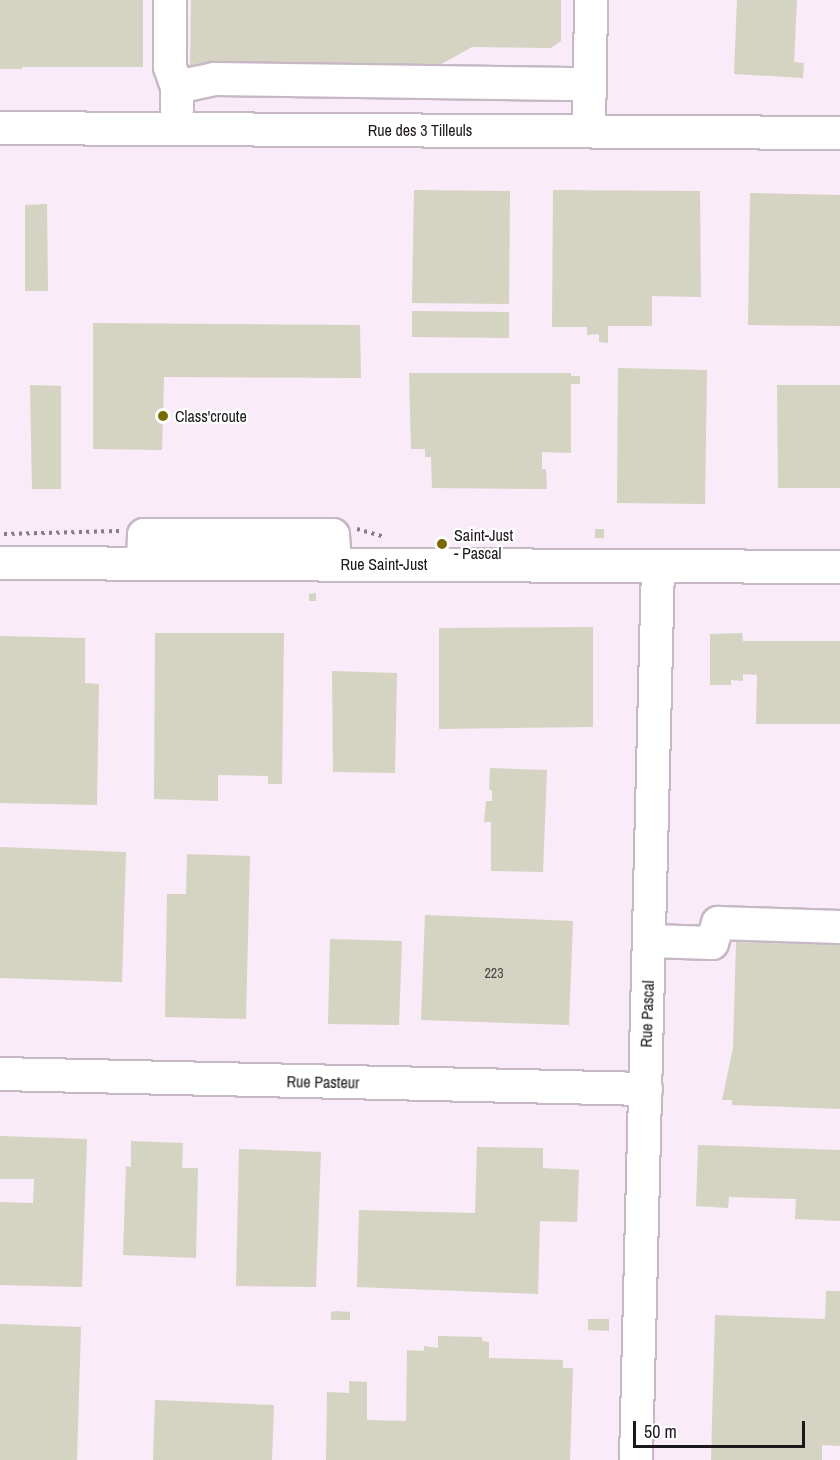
<!DOCTYPE html>
<html>
<head>
<meta charset="utf-8">
<style>
  body { margin:0 }
  #map { position:relative; width:840px; height:1460px; overflow:hidden; background:#f9ebf7; font-family:"Archivo Narrow",sans-serif }
  div>[style] { position:absolute }
  .building>* { inset:0; background:#d5d3c2 }
  .path>* { height:4px; margin-top:-2px; transform-origin:0; background:repeating-linear-gradient(90deg,#857c84 0 3px,transparent 0 7.5px) }
  .roads { filter:drop-shadow(2px 0 #c6b8c5) drop-shadow(-2px 0 #c6b8c5) drop-shadow(0 2px #c6b8c5) drop-shadow(0 -2px #c6b8c5) }
  .minor>* { height:32px; margin:-16px; padding:0 16px; transform-origin:16px; border-radius:16px; background:#fff }
  .dots>* { width:16px; height:16px; translate:-50% -50%; box-sizing:border-box; border:3px solid #fff; border-radius:50% }
  span { translate:-50% -50%; white-space:nowrap; text-align:center; line-height:1.15; -webkit-text-stroke:4.5px #fff; paint-order:stroke }
  .number-label { font-size:14px; color:#4a4646 }
  .number-label span { -webkit-text-stroke-width:0 }
  .street-label { font-size:16px; color:#1c171c }
  .poi-label { font-size:16px; color:#1c171c }
  .left { translate:0 -50%; text-align:left }
  .scale { position:absolute; left:633px; top:1421px; width:172px; height:27px; box-sizing:border-box; border:3px solid #1c171c; border-top:0; padding-left:8px; font-size:18px; line-height:21px; white-space:nowrap; color:#1c171c; -webkit-text-stroke:4px #fff; paint-order:stroke }
</style>
</head>
<body>
<div id="map">
  <div class="building">
    <i style="clip-path:polygon(0 0,143px 0,143px 67px,22px 67px,22px 69px,0 69px)"></i>
    <i style="clip-path:polygon(191px 0,561px 0,561px 41px,551px 48px,472px 47px,429px 71px,190px 68px)"></i>
    <i style="clip-path:polygon(737px 0,797px 0,794px 62px,804px 63px,803px 78px,734px 74px)"></i>
    <i style="clip-path:polygon(414px 190px,510px 191px,509px 304px,412px 303px)"></i>
    <i style="clip-path:polygon(553px 190px,700px 191px,701px 297px,652px 296px,652px 326px,608px 326px,608px 343px,599px 342px,599px 334px,587px 335px,587px 327px,552px 327px)"></i>
    <i style="clip-path:polygon(750px 193px,840px 195px,840px 326px,748px 325px)"></i>
    <i style="clip-path:polygon(47px 204px,48px 291px,25px 291px,25px 205px)"></i>
    <i style="clip-path:polygon(412px 311px,509px 312px,509px 338px,412px 337px)"></i>
    <i style="clip-path:polygon(93px 323px,360px 325px,361px 378px,164px 377px,162px 450px,93px 449px)"></i>
    <i style="clip-path:polygon(618px 368px,707px 370px,705px 504px,617px 503px)"></i>
    <i style="clip-path:polygon(409px 373px,571px 373px,571px 376px,580px 376px,580px 384px,571px 384px,571px 453px,542px 452px,542px 469px,546px 469px,547px 489px,432px 488px,431px 457px,425px 457px,425px 449px,411px 449px)"></i>
    <i style="clip-path:polygon(30px 385px,61px 386px,61px 489px,32px 489px)"></i>
    <i style="clip-path:polygon(777px 385px,840px 385px,840px 488px,778px 488px)"></i>
    <i style="clip-path:polygon(595px 529px,604px 529px,604px 538px,595px 538px)"></i>
    <i style="clip-path:polygon(316px 593px,316px 601px,309px 601px,309px 594px)"></i>
    <i style="clip-path:polygon(593px 627px,593px 727px,439px 729px,439px 628px)"></i>
    <i style="clip-path:polygon(155px 633px,284px 633px,282px 784px,268px 784px,268px 776px,218px 775px,218px 801px,154px 799px)"></i>
    <i style="clip-path:polygon(742px 633px,743px 641px,840px 641px,840px 724px,756px 724px,757px 675px,743px 674px,743px 681px,731px 680px,731px 685px,710px 685px,710px 634px)"></i>
    <i style="clip-path:polygon(0 636px,85px 638px,85px 683px,99px 684px,97px 805px,0 803px)"></i>
    <i style="clip-path:polygon(332px 671px,397px 673px,395px 773px,333px 772px)"></i>
    <i style="clip-path:polygon(490px 768px,547px 770px,543px 872px,491px 871px,491px 822px,484px 822px,486px 801px,492px 801px,492px 791px,489px 789px)"></i>
    <i style="clip-path:polygon(0 847px,126px 852px,122px 982px,0 978px)"></i>
    <i style="clip-path:polygon(187px 854px,250px 856px,246px 1019px,165px 1017px,167px 894px,186px 894px)"></i>
    <i style="clip-path:polygon(425px 915px,573px 921px,569px 1025px,421px 1020px)"></i>
    <i style="clip-path:polygon(330px 939px,402px 941px,399px 1025px,328px 1024px)"></i>
    <i style="clip-path:polygon(736px 942px,840px 945px,840px 1109px,732px 1105px,732px 1100px,722px 1100px,733px 1048px)"></i>
    <i style="clip-path:polygon(0 1136px,87px 1139px,82px 1287px,0 1285px,0 1202px,33px 1203px,34px 1179px,0 1179px)"></i>
    <i style="clip-path:polygon(131px 1141px,183px 1143px,182px 1168px,198px 1168px,196px 1258px,123px 1255px,126px 1166px,131px 1167px)"></i>
    <i style="clip-path:polygon(698px 1145px,840px 1150px,840px 1221px,795px 1219px,796px 1199px,729px 1197px,728px 1208px,696px 1206px)"></i>
    <i style="clip-path:polygon(477px 1147px,543px 1148px,543px 1168px,579px 1170px,577px 1222px,540px 1221px,538px 1294px,357px 1287px,359px 1210px,475px 1213px)"></i>
    <i style="clip-path:polygon(239px 1149px,321px 1152px,316px 1287px,236px 1286px)"></i>
    <i style="clip-path:polygon(826px 1291px,840px 1291px,840px 1446px,822px 1445px,822px 1460px,711px 1460px,715px 1315px,825px 1319px)"></i>
    <i style="clip-path:polygon(335px 1311px,350px 1312px,350px 1320px,331px 1320px,331px 1312px)"></i>
    <i style="clip-path:polygon(588px 1319px,609px 1319px,609px 1331px,588px 1330px)"></i>
    <i style="clip-path:polygon(0 1324px,81px 1327px,77px 1460px,0 1460px)"></i>
    <i style="clip-path:polygon(438px 1336px,482px 1337px,482px 1341px,489px 1342px,489px 1358px,563px 1360px,563px 1368px,573px 1368px,570px 1460px,326px 1460px,327px 1392px,349px 1393px,349px 1381px,367px 1382px,367px 1420px,406px 1421px,407px 1350px,424px 1351px,424px 1346px,438px 1348px)"></i>
    <i style="clip-path:polygon(155px 1400px,274px 1405px,272px 1460px,153px 1460px)"></i>
  </div>
  <div class="path">
    <i style="left:357px;top:529px;width:26px;rotate:16deg"></i>
    <i style="left:4px;top:534px;width:115px;rotate:-1.5deg"></i>
  </div>
  <div class="roads">
    <div class="minor">
      <i style="left:170px;top:0;width:67px;rotate:90deg"></i>
      <i style="left:170px;top:67px;width:21px;rotate:71deg"></i>
      <i style="left:177px;top:87px;width:22px;rotate:90deg"></i>
      <i style="left:177px;top:87px;width:38px;rotate:-12deg"></i>
      <i style="left:214px;top:79px;width:376px;rotate:0.8deg"></i>
      <i style="left:0;top:128px;width:840px;rotate:0.34deg"></i>
      <i style="left:589px;top:131px;width:131px;rotate:-89.1deg"></i>
      <i style="left:0;top:563px;width:840px;rotate:0.27deg"></i>
      <i style="left:143px;top:564px;width:29px;rotate:-88deg"></i>
      <i style="left:144px;top:535px;width:189px"></i>
      <i style="left:333px;top:535px;width:29px;rotate:86deg"></i>
      <i style="left:651px;top:941px;width:61px;rotate:1.9deg"></i>
      <i style="left:712px;top:943px;width:21px;rotate:-73deg"></i>
      <i style="left:718px;top:923px;width:122px;rotate:1.9deg"></i>
      <i style="left:0;top:1074px;width:646px;rotate:1.33deg"></i>
      <i style="left:636px;top:1460px;width:893px;rotate:-88.59deg"></i>
    </div>
  </div>
  <div class="dots">
    <i style="left:163px;top:416px;background:#7a6a02"></i>
    <i style="left:442px;top:544px;background:#7a6a02"></i>
  </div>
  <div class="number-label">
    <span style="left:494px;top:973px">223</span>
  </div>
  <div class="street-label">
    <span style="left:420px;top:130px">Rue des 3 Tilleuls</span>
    <span style="left:384px;top:564px">Rue Saint-Just</span>
    <span style="left:647px;top:1014px;rotate:-88deg">Rue Pascal</span>
    <span style="left:323px;top:1082px;rotate:1deg">Rue Pasteur</span>
  </div>
  <div class="poi-label">
    <span class="left" style="left:175px;top:416px">Class'croute</span>
    <span class="left" style="left:454px;top:544px">Saint-Just<br>- Pascal</span>
  </div>
  <div class="scale">50 m</div>
</div>
</body>
</html>
